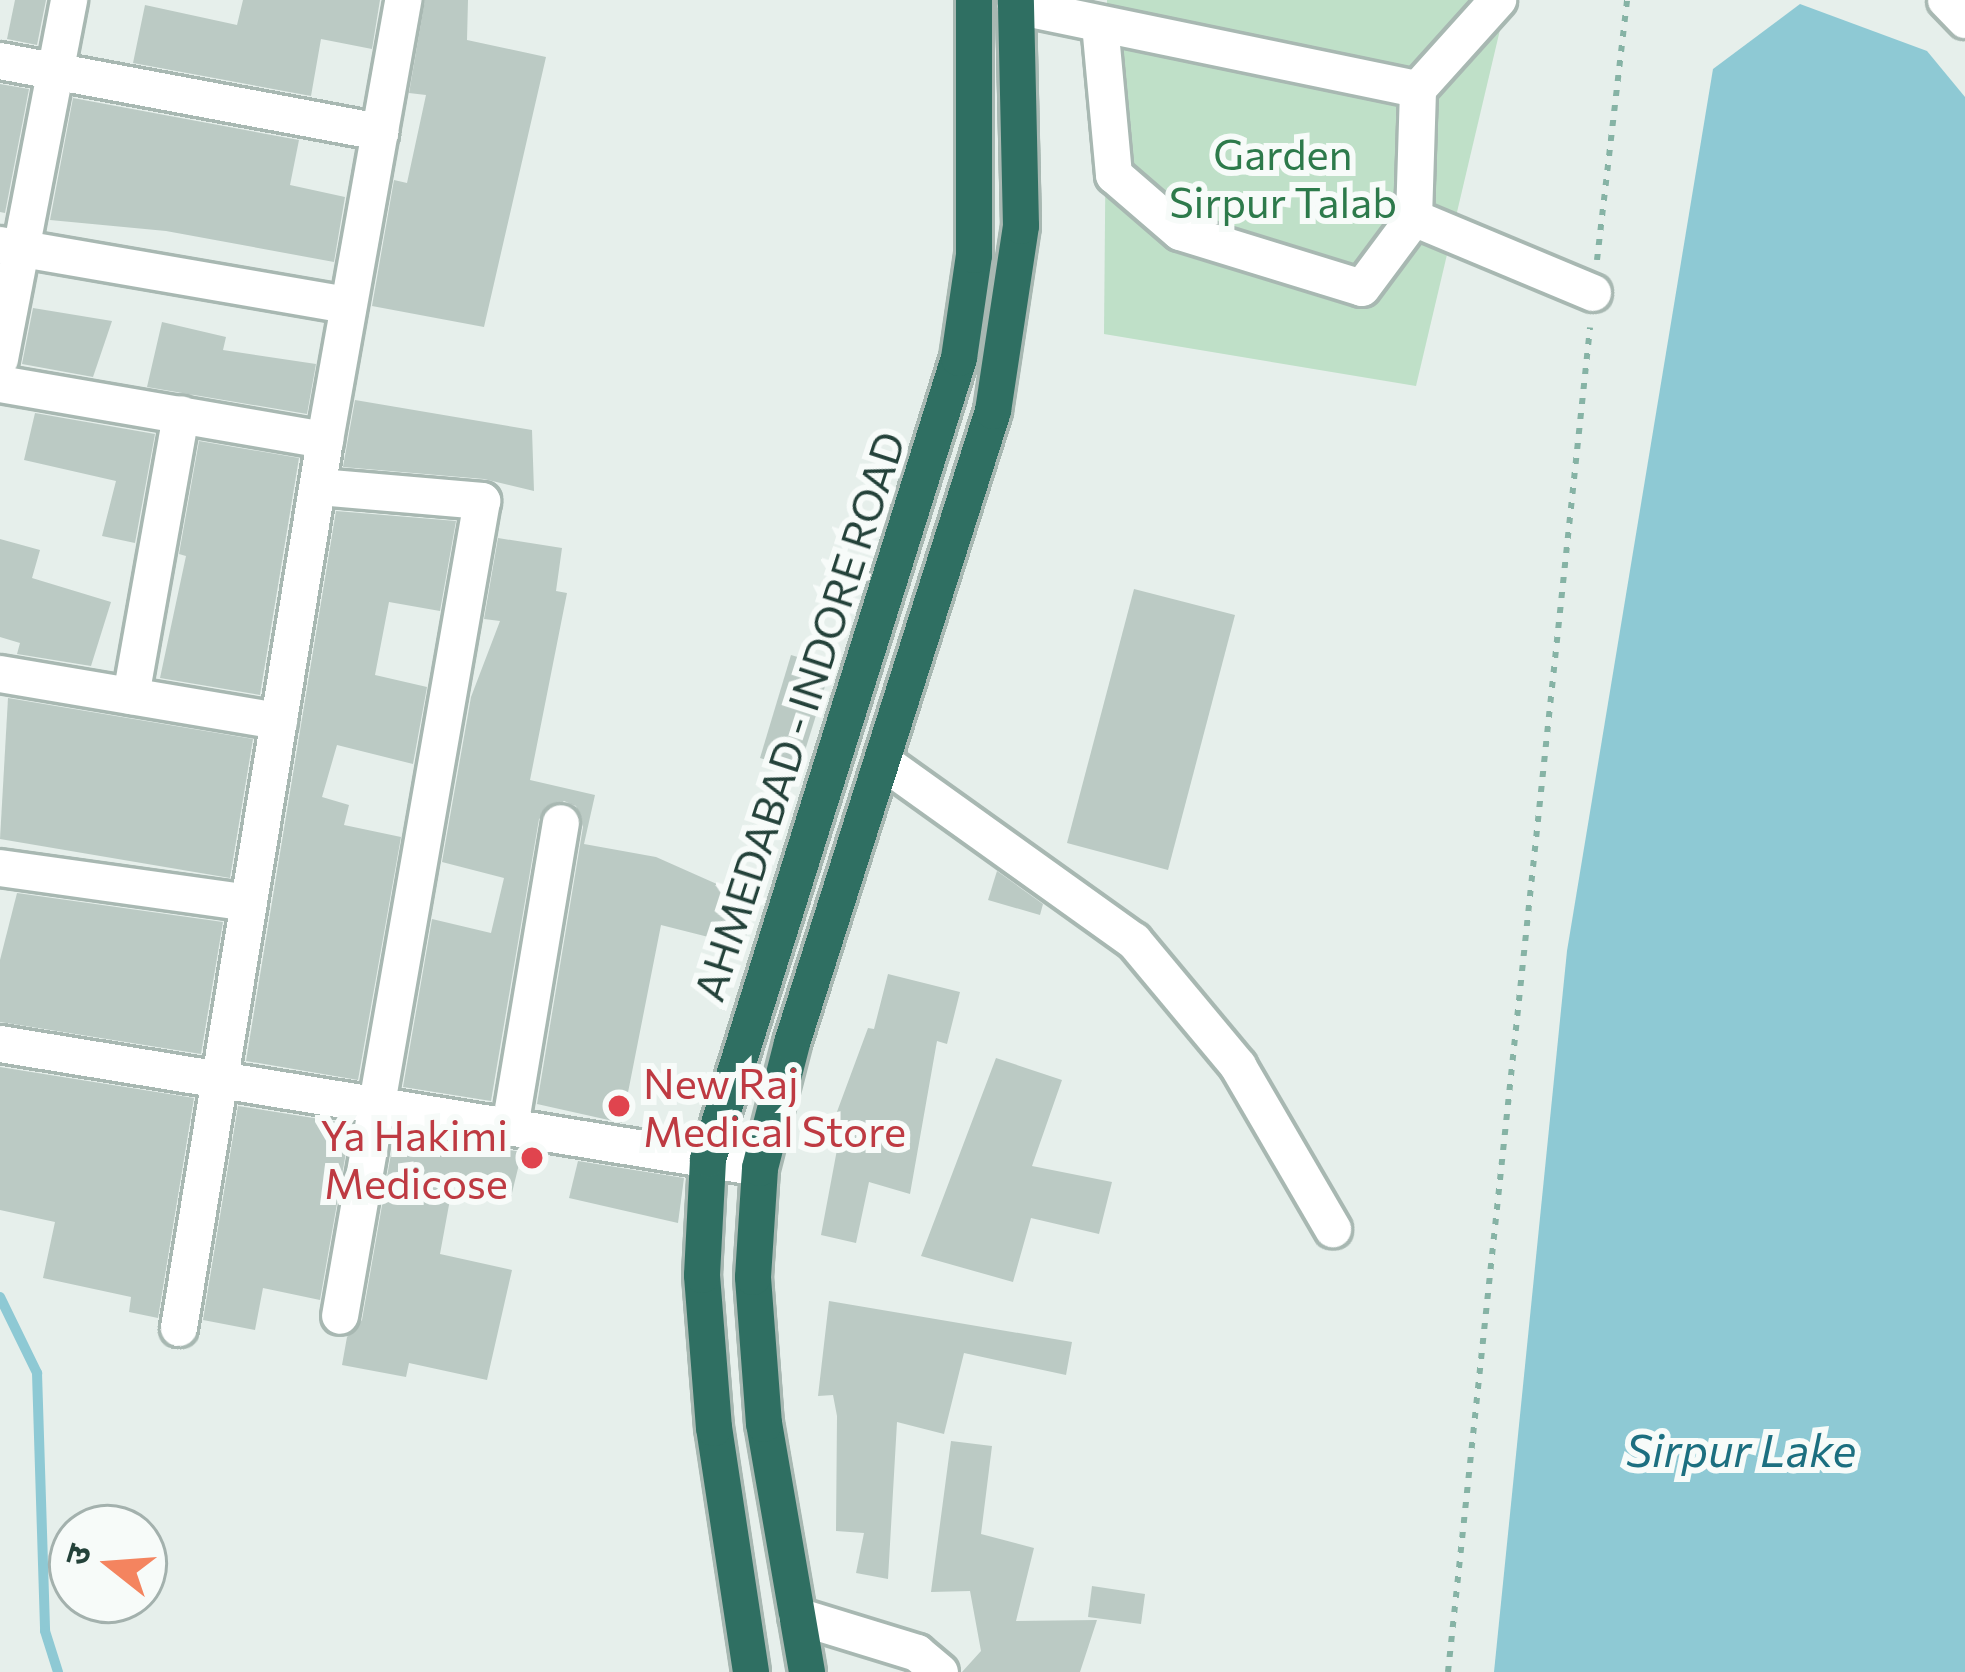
<!DOCTYPE html>
<html>
<head>
<meta charset="utf-8">
<style>
  body { margin:0 }
  #map { position:relative; width:1965px; height:1672px; overflow:hidden; background:#e6efeb; font-family:Commissioner,"Noto Sans Devanagari",sans-serif }
  div>[style] { position:absolute }
  .green>* { inset:0; background:#bfe0c8 }
  .water>* { inset:0; background:#8ec9d4 }
  .stream>* { height:10px; margin:-5px; padding:0 5px; transform-origin:5px; border-radius:5px; background:#8ec9d4 }
  .building>* { inset:0; background:#bbcac4 }
  .path>* { height:6px; margin-top:-3px; transform-origin:0; background:repeating-linear-gradient(90deg,#86b3a5 0 6px,transparent 0 15px) }
  .roads { filter:drop-shadow(3px 0 #a8b8b2) drop-shadow(-3px 0 #a8b8b2) drop-shadow(0 3px #a8b8b2) drop-shadow(0 -3px #a8b8b2) }
  .minor>* { height:36px; margin:-18px; padding:0 18px; transform-origin:18px; border-radius:18px; background:#fff }
  .highway>* { height:36px; margin:-18px; padding:0 18px; transform-origin:18px; border-radius:18px; background:#2f6f62 }
  .dots>* { width:33px; height:33px; translate:-50% -50%; box-sizing:border-box; border:6px solid #f7fbf9; border-radius:50% }
  span { translate:-50% -50%; white-space:nowrap; text-align:center; line-height:1.15; -webkit-text-stroke:12px #f7fbf9; paint-order:stroke }
  .park-label { font-size:42px; color:#2d7a4b }
  .street-label { font-size:42px; color:#24423a }
  .health-label { font-size:42px; color:#be3a42 }
  .left { translate:0 -50%; text-align:left }
  .right { translate:-100% -50%; text-align:right }
  .water-label { font-size:45px; color:#1c6f80; font-style:italic }
  .north { position:absolute; left:48px; top:1504px; width:120px; height:120px; box-sizing:border-box; background:#f7fbf9; border:3px solid #a3b1ad; border-radius:50%; rotate:287deg; font-size:33px; font-weight:700; line-height:48px; text-align:center; color:#24423a }
  .north::after { content:''; display:block; margin:auto; width:42px; height:54px; background:#f4845f; clip-path:polygon(50% 0,100% 100%,50% 72%,0 100%) }
</style>
</head>
<body>
<div id="map">
  <div class="green">
    <i style="clip-path:polygon(1107px 0,1507px 0,1416px 386px,1104px 334px)"></i>
  </div>
  <div class="water">
    <i style="clip-path:polygon(1800px 4px,1927px 51px,1965px 97px,1965px 1672px,1494px 1672px,1567px 951px,1713px 69px)"></i>
  </div>
  <div class="stream">
    <i style="left:0;top:1297px;width:85px;rotate:64deg"></i>
    <i style="left:37px;top:1373px;width:258px;rotate:88.2deg"></i>
    <i style="left:45px;top:1631px;width:43px;rotate:72.4deg"></i>
  </div>
  <div class="building">
    <i style="clip-path:polygon(15px 0,46px 0,37px 45px,7px 39px)"></i>
    <i style="clip-path:polygon(243px 0,380px 0,372px 49px,321px 39px,311px 96px,133px 63px,145px 5px,237px 25px)"></i>
    <i style="clip-path:polygon(425px 0,468px 0,467px 40px,546px 57px,484px 327px,372px 306px,394px 180px,407px 183px,426px 95px,409px 93px)"></i>
    <i style="clip-path:polygon(0 84px,29px 89px,5px 213px,0 212px)"></i>
    <i style="clip-path:polygon(73px 98px,299px 140px,290px 185px,345px 197px,334px 262px,166px 231px,50px 220px)"></i>
    <i style="clip-path:polygon(33px 308px,112px 321px,93px 377px,22px 364px)"></i>
    <i style="clip-path:polygon(162px 322px,226px 337px,223px 350px,316px 364px,307px 414px,147px 387px)"></i>
    <i style="clip-path:polygon(355px 400px,532px 430px,534px 491px,484px 479px,343px 467px)"></i>
    <i style="clip-path:polygon(35px 413px,155px 434px,135px 543px,102px 536px,116px 481px,24px 460px)"></i>
    <i style="clip-path:polygon(199px 441px,299px 458px,260px 695px,160px 678px,186px 556px,179px 554px)"></i>
    <i style="clip-path:polygon(336px 511px,456px 521px,440px 611px,389px 602px,375px 675px,427px 687px,413px 764px,337px 745px,322px 797px,349px 805px,344px 825px,401px 837px,358px 1080px,246px 1061px)"></i>
    <i style="clip-path:polygon(498px 538px,562px 548px,556px 591px,567px 593px,530px 780px,595px 795px,584px 844px,656px 857px,755px 901px,744px 946px,661px 925px,622px 1123px,537px 1104px,583px 827px,576px 806px,564px 801px,539px 819px,491px 1101px,403px 1087px,432px 919px,491px 933px,504px 878px,442px 862px,471px 697px,500px 621px,484px 619px)"></i>
    <i style="clip-path:polygon(0 539px,40px 550px,32px 578px,111px 602px,91px 666px,17px 654px,20px 643px,0 637px)"></i>
    <i style="clip-path:polygon(1134px 589px,1235px 615px,1168px 870px,1067px 843px)"></i>
    <i style="clip-path:polygon(791px 655px,831px 667px,799px 770px,760px 758px)"></i>
    <i style="clip-path:polygon(8px 698px,253px 739px,230px 878px,0 839px)"></i>
    <i style="clip-path:polygon(997px 871px,1043px 904px,1040px 915px,988px 900px)"></i>
    <i style="clip-path:polygon(17px 893px,223px 922px,201px 1054px,0 1022px,0 960px)"></i>
    <i style="clip-path:polygon(888px 974px,960px 992px,947px 1044px,937px 1041px,910px 1194px,869px 1182px,856px 1243px,821px 1235px,839px 1139px,828px 1136px,868px 1028px,874px 1029px)"></i>
    <i style="clip-path:polygon(996px 1058px,1062px 1080px,1032px 1166px,1112px 1182px,1099px 1234px,1031px 1218px,1013px 1282px,921px 1256px)"></i>
    <i style="clip-path:polygon(0 1067px,194px 1098px,158px 1318px,129px 1312px,131px 1297px,43px 1278px,55px 1222px,0 1210px)"></i>
    <i style="clip-path:polygon(238px 1106px,351px 1124px,320px 1300px,263px 1288px,255px 1330px,203px 1320px)"></i>
    <i style="clip-path:polygon(395px 1131px,522px 1152px,511px 1197px,453px 1183px,440px 1254px,512px 1270px,487px 1380px,409px 1363px,406px 1377px,342px 1365px,347px 1337px,362px 1320px)"></i>
    <i style="clip-path:polygon(578px 1161px,684px 1178px,678px 1223px,569px 1198px)"></i>
    <i style="clip-path:polygon(829px 1301px,1072px 1342px,1066px 1375px,964px 1353px,944px 1434px,897px 1422px,888px 1579px,856px 1573px,864px 1533px,836px 1531px,837px 1416px,833px 1395px,818px 1396px)"></i>
    <i style="clip-path:polygon(951px 1441px,992px 1446px,981px 1534px,1034px 1548px,1016px 1621px,1097px 1620px,1080px 1672px,962px 1672px,981px 1651px,970px 1591px,931px 1592px)"></i>
    <i style="clip-path:polygon(1092px 1586px,1145px 1594px,1141px 1624px,1088px 1617px)"></i>
  </div>
  <div class="path">
    <i style="left:1597px;top:260px;width:262px;rotate:-83.4deg"></i>
    <i style="left:1448px;top:1672px;width:1352px;rotate:-83.97deg"></i>
  </div>
  <div class="roads">
    <div class="minor">
      <i style="left:1946px;top:0;width:28px;rotate:46deg"></i>
      <i style="left:1016px;top:6px;width:410px;rotate:11.7deg"></i>
      <i style="left:1100px;top:24px;width:152px;rotate:84.7deg"></i>
      <i style="left:1114px;top:175px;width:87px;rotate:40.8deg"></i>
      <i style="left:1180px;top:232px;width:190px;rotate:17.1deg"></i>
      <i style="left:1362px;top:288px;width:87px;rotate:-53.4deg"></i>
      <i style="left:1414px;top:218px;width:129px;rotate:-88.2deg"></i>
      <i style="left:1418px;top:89px;width:120px;rotate:-48deg"></i>
      <i style="left:0;top:61px;width:387px;rotate:10.6deg"></i>
      <i style="left:1414px;top:218px;width:194px;rotate:22.7deg"></i>
      <i style="left:0;top:245px;width:353px;rotate:9.8deg"></i>
      <i style="left:0;top:359px;width:366px;rotate:-79.1deg"></i>
      <i style="left:0;top:384px;width:330px;rotate:9.8deg"></i>
      <i style="left:325px;top:440px;width:900px;rotate:99.34deg"></i>
      <i style="left:325px;top:440px;width:447px;rotate:-79.9deg"></i>
      <i style="left:319px;top:487px;width:164px;rotate:4.9deg"></i>
      <i style="left:482px;top:501px;width:827px;rotate:99.88deg"></i>
      <i style="left:0;top:674px;width:283px;rotate:9.6deg"></i>
      <i style="left:131px;top:696px;width:286px;rotate:-79.9deg"></i>
      <i style="left:885px;top:763px;width:306px;rotate:35.6deg"></i>
      <i style="left:1134px;top:941px;width:163px;rotate:50.2deg"></i>
      <i style="left:1238px;top:1066px;width:189px;rotate:59.8deg"></i>
      <i style="left:0;top:868px;width:251px;rotate:8deg"></i>
      <i style="left:0;top:1044px;width:770px;rotate:9.27deg"></i>
      <i style="left:510px;top:1127px;width:308px;rotate:-80.5deg"></i>
      <i style="left:797px;top:1616px;width:126px;rotate:17.1deg"></i>
      <i style="left:917px;top:1653px;width:30px;rotate:40deg"></i>
    </div>
    <div class="highway">
      <i style="left:751px;top:1672px;width:247px;rotate:-98.6deg"></i>
      <i style="left:714px;top:1428px;width:153px;rotate:-94.5deg"></i>
      <i style="left:702px;top:1275px;width:116px;rotate:-87deg"></i>
      <i style="left:708px;top:1159px;width:839px;rotate:-72.6deg"></i>
      <i style="left:959px;top:358px;width:104px;rotate:-81.7deg"></i>
      <i style="left:974px;top:255px;width:255px;rotate:-90deg"></i>
      <i style="left:807px;top:1672px;width:252px;rotate:-99.8deg"></i>
      <i style="left:764px;top:1424px;width:147px;rotate:-94.3deg"></i>
      <i style="left:753px;top:1277px;width:109px;rotate:-86.3deg"></i>
      <i style="left:760px;top:1168px;width:129px;rotate:-75.6deg"></i>
      <i style="left:792px;top:1043px;width:663px;rotate:-72.36deg"></i>
      <i style="left:993px;top:411px;width:187px;rotate:-81.4deg"></i>
      <i style="left:1021px;top:226px;width:226px;rotate:-91.3deg"></i>
    </div>
  </div>
  <div class="dots">
    <i style="left:619px;top:1106px;background:#e0444e"></i>
    <i style="left:532px;top:1158px;background:#e0444e"></i>
  </div>
  <div class="park-label">
    <span style="left:1283px;top:177px">Garden<br>Sirpur Talab</span>
  </div>
  <div class="street-label">
    <span style="left:798px;top:716px;rotate:-72deg">AHMEDABAD - INDORE ROAD</span>
  </div>
  <div class="health-label">
    <span class="left" style="left:643px;top:1106px">New Raj<br>Medical Store</span>
    <span class="right" style="left:508px;top:1158px">Ya Hakimi<br>Medicose</span>
  </div>
  <div class="water-label">
    <span style="left:1741px;top:1449px">Sirpur Lake</span>
  </div>
  <div class="north">उ</div>
</div>
</body>
</html>
